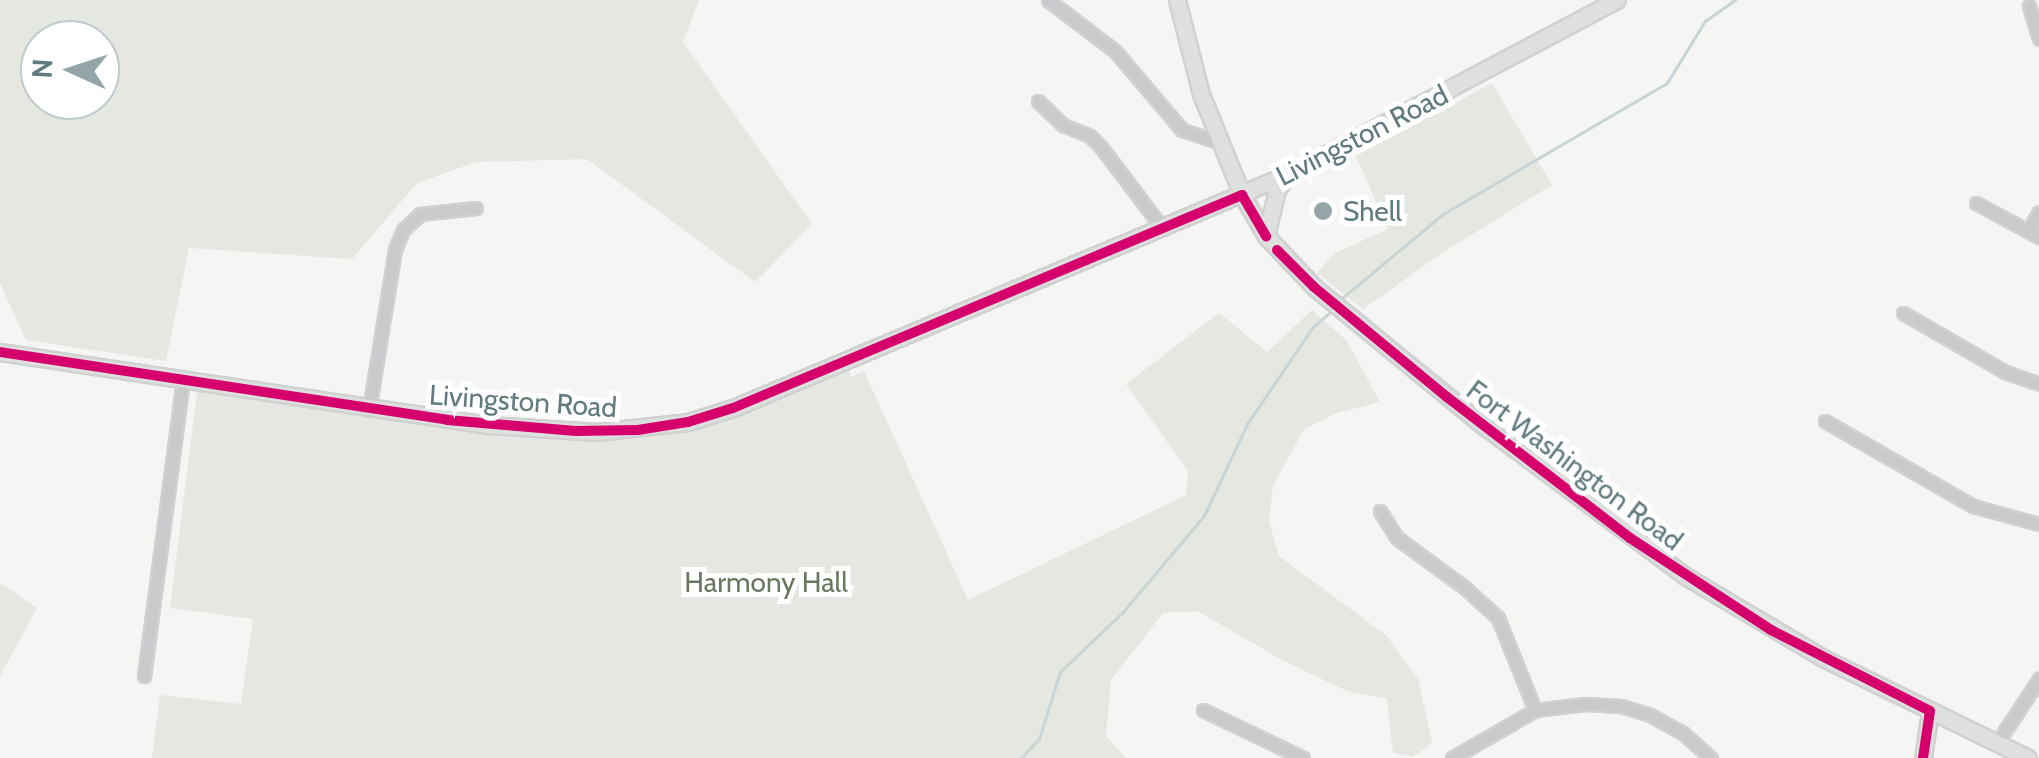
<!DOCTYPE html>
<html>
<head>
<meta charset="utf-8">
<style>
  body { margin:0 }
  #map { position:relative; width:2039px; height:758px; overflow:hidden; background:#f5f5f4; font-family:Cabin,sans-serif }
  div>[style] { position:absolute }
  .green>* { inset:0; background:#e5e7e1 }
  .stream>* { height:2.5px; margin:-1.25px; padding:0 1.25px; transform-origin:1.25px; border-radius:1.25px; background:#c8d5d4 }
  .roads { filter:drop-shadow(2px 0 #d0d2d2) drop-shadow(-2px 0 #d0d2d2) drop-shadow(0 2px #d0d2d2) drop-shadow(0 -2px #d0d2d2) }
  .street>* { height:11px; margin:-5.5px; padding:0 5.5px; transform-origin:5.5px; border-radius:5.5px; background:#c9cacb }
  .secondary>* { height:15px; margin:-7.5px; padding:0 7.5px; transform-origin:7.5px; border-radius:7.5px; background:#dedfdf }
  .cycleway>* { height:10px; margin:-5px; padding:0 5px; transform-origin:5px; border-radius:5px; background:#d6006c }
  .dots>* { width:28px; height:28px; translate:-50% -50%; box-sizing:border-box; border:5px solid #fff; border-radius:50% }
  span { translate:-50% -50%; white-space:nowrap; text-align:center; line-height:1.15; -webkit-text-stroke:10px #fff; paint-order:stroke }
  .street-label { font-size:28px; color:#607a7f }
  .poi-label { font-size:28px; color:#607a7f }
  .left { translate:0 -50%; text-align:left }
  .park-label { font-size:28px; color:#6a775f }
  .north { position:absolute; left:20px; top:20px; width:100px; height:100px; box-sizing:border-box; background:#fff; border:2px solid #bfcacc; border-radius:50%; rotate:273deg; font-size:28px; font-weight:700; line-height:40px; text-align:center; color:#607a7f }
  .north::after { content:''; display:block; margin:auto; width:35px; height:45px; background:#94a5a8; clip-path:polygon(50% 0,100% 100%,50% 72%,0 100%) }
</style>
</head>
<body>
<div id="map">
  <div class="green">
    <i style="clip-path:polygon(evenodd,0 0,699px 0,683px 42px,812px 224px,755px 282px,587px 159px,476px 162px,417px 183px,352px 259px,189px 248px,166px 361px,26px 340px,0 283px,0 0,40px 40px,100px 40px,100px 100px,40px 100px,40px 40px)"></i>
    <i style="clip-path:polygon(1492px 83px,1552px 185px,1442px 253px,1363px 309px,1317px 273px,1335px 253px,1388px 229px,1356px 156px)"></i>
    <i style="clip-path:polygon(1312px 310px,1347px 341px,1380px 402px,1337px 413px,1304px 429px,1273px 486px,1269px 521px,1279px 556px,1387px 636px,1418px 679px,1432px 743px,1413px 757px,1393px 753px,1387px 699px,1347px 691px,1284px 661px,1197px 611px,1163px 613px,1111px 680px,1106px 736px,1126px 758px,152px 758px,160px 695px,241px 704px,253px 619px,170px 608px,198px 385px,383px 414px,645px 431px,847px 366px,851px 377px,864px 371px,968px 600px,1186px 495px,1188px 471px,1126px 384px,1219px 313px,1267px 352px)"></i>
    <i style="clip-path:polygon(0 583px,37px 608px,0 676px)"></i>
  </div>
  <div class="stream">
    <i style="left:1341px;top:299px;width:133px;rotate:-39.8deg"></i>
    <i style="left:1443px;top:214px;width:259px;rotate:-30.3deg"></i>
    <i style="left:1667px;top:83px;width:73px;rotate:-58.5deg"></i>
    <i style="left:1705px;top:21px;width:37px;rotate:-35deg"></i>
    <i style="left:1021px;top:758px;width:26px;rotate:-47deg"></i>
    <i style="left:1039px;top:739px;width:70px;rotate:-72.6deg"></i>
    <i style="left:1060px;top:672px;width:86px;rotate:-43.6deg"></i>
    <i style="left:1122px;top:613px;width:127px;rotate:-49.8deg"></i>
    <i style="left:1204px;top:516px;width:102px;rotate:-64.9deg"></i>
    <i style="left:1247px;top:424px;width:117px;rotate:-55.8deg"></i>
    <i style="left:1313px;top:327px;width:23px;rotate:-41deg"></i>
  </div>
  <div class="roads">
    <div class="street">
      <i style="left:1048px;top:0;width:84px;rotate:37.3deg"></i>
      <i style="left:1115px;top:51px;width:104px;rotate:49.7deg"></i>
      <i style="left:1182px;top:130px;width:39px;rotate:18deg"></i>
      <i style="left:2029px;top:6px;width:34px;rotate:73deg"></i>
      <i style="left:1038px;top:101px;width:35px;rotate:44deg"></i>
      <i style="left:1063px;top:125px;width:29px;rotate:22deg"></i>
      <i style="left:1090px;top:136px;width:16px;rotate:45deg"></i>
      <i style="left:1101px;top:147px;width:103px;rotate:52.9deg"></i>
      <i style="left:1976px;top:203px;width:72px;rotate:28.4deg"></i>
      <i style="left:2028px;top:231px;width:22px;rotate:-60deg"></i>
      <i style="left:1903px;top:313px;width:118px;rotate:30deg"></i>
      <i style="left:2005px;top:372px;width:36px;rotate:19deg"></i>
      <i style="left:369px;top:410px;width:163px;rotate:-80.8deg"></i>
      <i style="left:395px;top:249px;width:21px;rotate:-67deg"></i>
      <i style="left:403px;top:230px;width:23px;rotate:-43deg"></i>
      <i style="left:420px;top:214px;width:56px;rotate:-6.1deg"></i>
      <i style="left:1825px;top:421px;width:171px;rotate:29.9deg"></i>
      <i style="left:1973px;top:506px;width:68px;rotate:15.3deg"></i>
      <i style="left:1380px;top:511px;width:32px;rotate:58deg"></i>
      <i style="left:1397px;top:538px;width:83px;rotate:36.2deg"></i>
      <i style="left:1464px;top:587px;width:46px;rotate:42.4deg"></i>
      <i style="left:1498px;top:618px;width:99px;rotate:68.1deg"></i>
      <i style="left:144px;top:676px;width:298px;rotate:-82.5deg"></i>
      <i style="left:1203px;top:710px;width:111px;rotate:25.6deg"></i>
      <i style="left:1997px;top:743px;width:77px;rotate:-56.7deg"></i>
      <i style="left:1452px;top:758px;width:96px;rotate:-30deg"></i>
      <i style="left:1535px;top:710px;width:50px;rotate:-6.8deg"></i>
      <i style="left:1585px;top:704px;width:36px;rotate:3deg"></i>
      <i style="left:1621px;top:706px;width:30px;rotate:17deg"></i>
      <i style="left:1650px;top:715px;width:38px;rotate:29deg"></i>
      <i style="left:1683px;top:733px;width:38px;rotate:42deg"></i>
    </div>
    <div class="secondary">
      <i style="left:1177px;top:0;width:97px;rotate:75.7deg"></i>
      <i style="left:1201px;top:94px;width:109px;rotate:67.9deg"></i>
      <i style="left:1242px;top:195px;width:48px;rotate:59.7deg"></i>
      <i style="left:1266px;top:236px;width:70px;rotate:46.7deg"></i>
      <i style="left:1314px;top:287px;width:220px;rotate:39.3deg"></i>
      <i style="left:1484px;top:426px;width:251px;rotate:36.7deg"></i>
      <i style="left:1685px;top:576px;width:161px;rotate:30.7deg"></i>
      <i style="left:1823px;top:658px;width:228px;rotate:26deg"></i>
      <i style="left:1266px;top:236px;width:47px;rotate:-76.6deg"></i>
      <i style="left:1277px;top:190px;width:16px;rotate:-55deg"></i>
      <i style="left:0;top:352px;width:495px;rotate:8.5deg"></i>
      <i style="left:490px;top:425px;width:106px;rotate:3.8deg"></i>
      <i style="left:596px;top:432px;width:93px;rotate:-6.2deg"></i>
      <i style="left:688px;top:422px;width:47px;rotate:-17.3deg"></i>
      <i style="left:733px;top:408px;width:602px;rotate:-22.86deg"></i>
      <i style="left:1288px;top:174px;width:372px;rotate:-27.9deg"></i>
      <i style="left:1923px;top:758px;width:48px;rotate:-81.5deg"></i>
    </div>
  </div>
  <div class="cycleway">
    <i style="left:1277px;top:250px;width:52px;rotate:45deg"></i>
    <i style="left:1314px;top:287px;width:173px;rotate:39.6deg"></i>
    <i style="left:1447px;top:397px;width:231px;rotate:37.6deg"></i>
    <i style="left:1630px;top:538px;width:168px;rotate:33.1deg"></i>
    <i style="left:1771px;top:630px;width:178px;rotate:27deg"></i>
    <i style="left:1930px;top:711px;width:48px;rotate:98.5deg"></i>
    <i style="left:0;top:352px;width:452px;rotate:8.6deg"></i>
    <i style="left:447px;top:420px;width:129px;rotate:4.9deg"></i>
    <i style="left:576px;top:431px;width:62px;rotate:-0.9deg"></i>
    <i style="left:638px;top:430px;width:51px;rotate:-9.1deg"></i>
    <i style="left:688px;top:422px;width:47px;rotate:-17.3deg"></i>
    <i style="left:733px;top:408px;width:552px;rotate:-22.71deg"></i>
    <i style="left:1242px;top:195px;width:48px;rotate:59.7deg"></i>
  </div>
  <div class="dots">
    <i style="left:1323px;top:211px;background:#94a5a8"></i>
  </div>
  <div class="street-label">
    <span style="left:1362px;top:135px;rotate:-27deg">Livingston Road</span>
    <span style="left:523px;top:401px;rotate:4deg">Livingston Road</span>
    <span style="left:1575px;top:465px;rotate:37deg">Fort Washington Road</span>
  </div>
  <div class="poi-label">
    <span class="left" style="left:1343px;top:211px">Shell</span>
  </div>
  <div class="park-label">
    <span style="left:766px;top:582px">Harmony Hall</span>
  </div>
  <div class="north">N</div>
</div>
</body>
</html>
